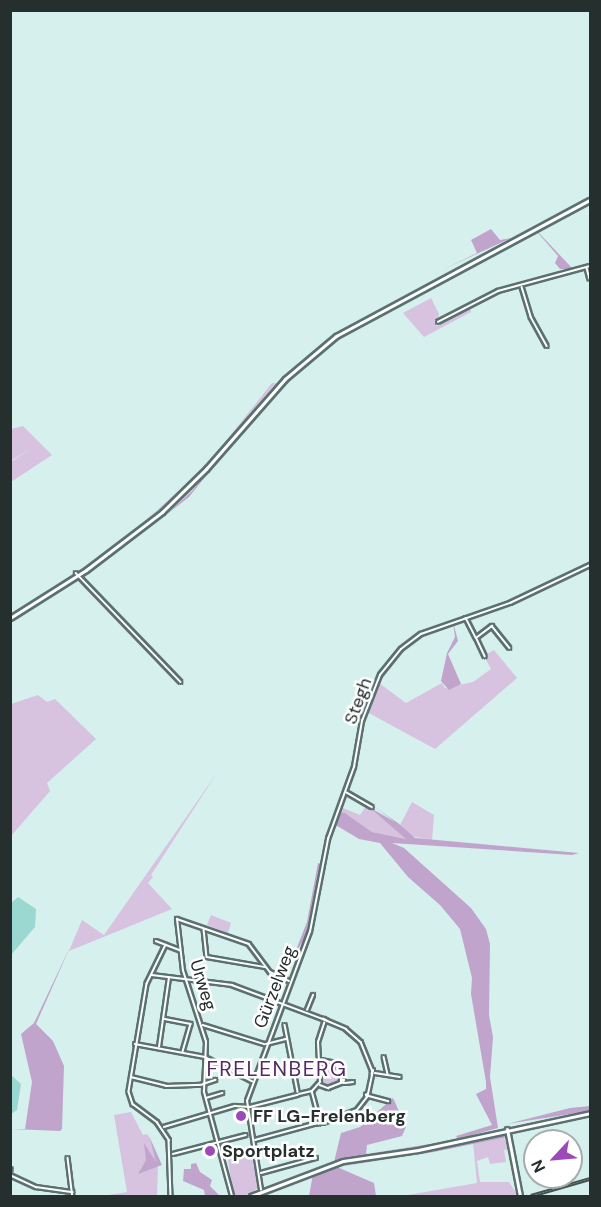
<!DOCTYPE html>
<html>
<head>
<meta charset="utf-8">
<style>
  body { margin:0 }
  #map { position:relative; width:601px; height:1207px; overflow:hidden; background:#d6f0ed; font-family:"DM Sans",sans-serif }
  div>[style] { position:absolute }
  .green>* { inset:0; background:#d7c2e0 }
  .forest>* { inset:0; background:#c0a4cc }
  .water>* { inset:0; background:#9bd8d1 }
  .roads { filter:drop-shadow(2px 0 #5a716f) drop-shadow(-2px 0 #5a716f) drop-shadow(0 2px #5a716f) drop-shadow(0 -2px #5a716f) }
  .street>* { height:1.5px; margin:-0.75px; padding:0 0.75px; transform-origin:0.75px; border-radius:0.75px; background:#fff }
  .secondary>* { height:3px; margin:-1.5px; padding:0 1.5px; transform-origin:1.5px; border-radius:1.5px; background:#fff }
  .rail>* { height:4px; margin-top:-2px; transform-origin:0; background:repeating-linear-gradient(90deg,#fff 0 4.5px,#445150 0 9px); box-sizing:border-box; border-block:2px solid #445150 }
  .dots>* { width:16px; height:16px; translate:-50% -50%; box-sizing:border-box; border:3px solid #fff; border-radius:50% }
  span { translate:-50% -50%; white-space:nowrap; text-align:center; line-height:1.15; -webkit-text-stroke:5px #fff; paint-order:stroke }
  .street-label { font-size:18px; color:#252f2e }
  .poi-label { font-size:18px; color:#252f2e; font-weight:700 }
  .left { translate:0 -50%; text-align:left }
  .quarter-label { font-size:21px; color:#522b61; letter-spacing:1.5px }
  .frame { position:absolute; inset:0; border:12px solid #252f2e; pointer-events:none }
  .north { position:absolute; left:523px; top:1129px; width:60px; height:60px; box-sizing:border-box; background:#fff; border:2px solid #a8acab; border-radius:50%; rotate:244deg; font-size:16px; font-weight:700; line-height:24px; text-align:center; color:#252f2e }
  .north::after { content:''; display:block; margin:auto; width:21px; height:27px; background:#9c4ab9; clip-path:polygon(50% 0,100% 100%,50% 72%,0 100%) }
</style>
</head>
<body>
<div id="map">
  <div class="green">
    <i style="clip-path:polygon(431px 298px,439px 314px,436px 326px,470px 308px,471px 312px,424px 337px,403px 313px)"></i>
    <i style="clip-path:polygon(272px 383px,276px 383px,249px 415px,263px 401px,228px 443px,195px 479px,151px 520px,124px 540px,207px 465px)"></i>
    <i style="clip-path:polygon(23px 426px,52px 455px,11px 482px,11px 462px,33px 447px,11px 461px,11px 429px)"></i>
    <i style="clip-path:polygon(453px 622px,409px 644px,379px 683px,406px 703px,442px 683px,445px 688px,473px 682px,491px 669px,484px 656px,494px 650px,517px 678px,435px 749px,367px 712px,358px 746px,361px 728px,377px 686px,394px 657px,406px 645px,419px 636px)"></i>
    <i style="clip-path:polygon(38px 695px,47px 702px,55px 699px,96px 739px,47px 783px,50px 791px,11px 836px,11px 704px)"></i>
    <i style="clip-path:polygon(217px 773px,151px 875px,153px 877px,148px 883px,172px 909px,69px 951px,82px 920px,104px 935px)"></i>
    <i style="clip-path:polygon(412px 802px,434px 815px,432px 840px,410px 836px,400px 825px)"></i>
    <i style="clip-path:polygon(366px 806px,393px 824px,406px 839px,372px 832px,345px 813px,338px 812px,340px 807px,360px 815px)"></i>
    <i style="clip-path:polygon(211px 915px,231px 923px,228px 933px,207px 925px)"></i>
    <i style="clip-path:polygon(321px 1060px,336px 1063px,338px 1084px,320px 1084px)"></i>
    <i style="clip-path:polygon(131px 1112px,143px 1135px,147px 1134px,150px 1138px,158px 1163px,157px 1196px,103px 1196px,127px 1192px,114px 1115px)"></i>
    <i style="clip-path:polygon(503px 1136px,509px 1149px,504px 1150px,506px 1162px,490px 1164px,488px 1157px,477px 1161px,480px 1182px,509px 1182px,518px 1196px,402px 1196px,477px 1183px,473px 1143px)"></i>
    <i style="clip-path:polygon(250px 1146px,258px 1188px,246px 1196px,233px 1196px,227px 1152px)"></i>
  </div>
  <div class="forest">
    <i style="clip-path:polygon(491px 229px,500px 240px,511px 238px,442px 270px,477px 253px,471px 240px)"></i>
    <i style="clip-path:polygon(535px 231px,538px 232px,573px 269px,560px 269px,555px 263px,558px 256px,538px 233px,497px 253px)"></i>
    <i style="clip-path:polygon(254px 416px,189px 497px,166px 515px,192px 491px)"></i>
    <i style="clip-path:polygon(453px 622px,458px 641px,448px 654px,461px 684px,449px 690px,441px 681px,447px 653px,455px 637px)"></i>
    <i style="clip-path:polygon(373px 806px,398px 823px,415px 838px,579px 853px,572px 855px,392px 843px,404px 848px,471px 908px,486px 929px,490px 944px,489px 1015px,493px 1037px,490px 1077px,498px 1128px,458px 1139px,456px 1136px,492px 1125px,476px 1094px,486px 1089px,486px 1082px,471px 994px,472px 978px,460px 929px,440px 905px,408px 877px,380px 843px,359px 839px,334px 824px,338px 812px,345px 813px,372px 832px,406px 839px,369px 807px,395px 822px)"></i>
    <i style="clip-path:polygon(318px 863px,321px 864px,307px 930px,310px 927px,300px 952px,297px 956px,305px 938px,294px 955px,307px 922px)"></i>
    <i style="clip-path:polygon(71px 945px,36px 1024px,53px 1041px,64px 1066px,62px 1129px,60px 1131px,11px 1129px,25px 1129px,32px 1082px,21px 1034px,34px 1023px)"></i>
    <i style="clip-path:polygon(393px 1098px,406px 1127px,402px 1136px,367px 1145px,366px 1154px,456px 1140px,334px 1162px,341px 1133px,360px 1127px)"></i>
    <i style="clip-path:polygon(590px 1106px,590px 1111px,507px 1124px,570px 1108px)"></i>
    <i style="clip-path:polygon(506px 1134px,507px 1137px,434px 1152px,337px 1167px,374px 1183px,376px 1196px,309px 1196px,313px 1174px,341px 1164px,414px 1153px)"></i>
    <i style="clip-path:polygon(150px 1138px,162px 1165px,138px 1174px,146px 1160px,144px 1143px,156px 1162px)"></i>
    <i style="clip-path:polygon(196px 1163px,200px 1172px,212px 1180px,210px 1186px,220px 1196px,205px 1196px,204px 1190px,183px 1181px,184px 1169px,191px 1169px,191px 1164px)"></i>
  </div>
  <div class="water">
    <i style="clip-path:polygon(18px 897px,36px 909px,35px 927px,11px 955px,11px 903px)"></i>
    <i style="clip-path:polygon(10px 1074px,21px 1084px,17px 1110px,11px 1114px)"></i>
  </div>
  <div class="roads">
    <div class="street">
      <i style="left:587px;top:268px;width:11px;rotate:75deg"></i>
      <i style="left:522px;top:287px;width:31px;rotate:73deg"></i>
      <i style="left:531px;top:317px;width:33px;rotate:61deg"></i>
      <i style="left:438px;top:322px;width:68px;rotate:-27.3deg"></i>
      <i style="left:498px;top:291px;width:95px;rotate:-15.2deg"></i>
      <i style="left:76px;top:573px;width:151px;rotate:46.1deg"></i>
      <i style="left:466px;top:618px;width:22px;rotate:63deg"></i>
      <i style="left:476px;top:638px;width:20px;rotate:-37deg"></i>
      <i style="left:492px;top:626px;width:28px;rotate:51deg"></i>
      <i style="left:477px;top:639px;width:19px;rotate:65deg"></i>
      <i style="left:346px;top:792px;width:30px;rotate:30deg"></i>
      <i style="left:204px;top:929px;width:28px;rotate:84deg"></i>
      <i style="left:207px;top:957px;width:59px;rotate:9.8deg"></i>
      <i style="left:156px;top:941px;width:26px;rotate:21deg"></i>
      <i style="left:166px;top:945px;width:43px;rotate:116deg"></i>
      <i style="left:147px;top:984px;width:109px;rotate:99.5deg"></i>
      <i style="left:129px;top:1092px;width:13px;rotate:72deg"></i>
      <i style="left:133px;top:1104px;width:30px;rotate:37deg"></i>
      <i style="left:157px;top:1122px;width:22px;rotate:56deg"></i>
      <i style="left:169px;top:1140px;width:56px;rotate:88deg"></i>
      <i style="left:152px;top:975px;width:81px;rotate:7.1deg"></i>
      <i style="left:232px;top:985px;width:97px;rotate:20.5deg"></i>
      <i style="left:307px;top:1010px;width:16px;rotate:-68deg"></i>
      <i style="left:165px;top:1019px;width:26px;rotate:11deg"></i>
      <i style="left:191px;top:1024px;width:29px;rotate:106deg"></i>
      <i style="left:327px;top:1021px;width:4px;rotate:-153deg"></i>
      <i style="left:323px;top:1019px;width:25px;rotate:23deg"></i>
      <i style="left:346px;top:1029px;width:20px;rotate:41deg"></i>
      <i style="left:361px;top:1042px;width:31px;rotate:68deg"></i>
      <i style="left:203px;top:1025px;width:64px;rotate:17.3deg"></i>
      <i style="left:285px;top:1025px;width:68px;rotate:79deg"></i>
      <i style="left:135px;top:1044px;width:71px;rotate:10.5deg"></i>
      <i style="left:205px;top:1057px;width:53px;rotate:27.1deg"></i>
      <i style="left:266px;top:1044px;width:21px;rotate:-14deg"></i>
      <i style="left:159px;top:1047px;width:70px;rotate:-81.8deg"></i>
      <i style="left:384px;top:1057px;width:17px;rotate:77deg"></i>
      <i style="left:321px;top:1060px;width:16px;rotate:11deg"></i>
      <i style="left:337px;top:1063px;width:18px;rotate:74deg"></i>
      <i style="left:375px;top:1073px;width:25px;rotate:9deg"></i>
      <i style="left:131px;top:1077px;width:36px;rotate:14deg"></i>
      <i style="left:166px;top:1086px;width:36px;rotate:-2deg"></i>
      <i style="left:341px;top:1080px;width:3px"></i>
      <i style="left:344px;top:1080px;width:3px;rotate:90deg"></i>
      <i style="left:344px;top:1083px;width:3px;rotate:180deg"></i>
      <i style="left:341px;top:1083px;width:3px;rotate:-90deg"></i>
      <i style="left:345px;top:1083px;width:8px;rotate:-7deg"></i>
      <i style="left:203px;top:1084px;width:13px;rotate:-18deg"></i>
      <i style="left:320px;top:1085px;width:9px;rotate:21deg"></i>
      <i style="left:328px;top:1088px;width:14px;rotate:-21deg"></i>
      <i style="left:312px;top:1091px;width:30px;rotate:75deg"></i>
      <i style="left:299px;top:1094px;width:13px;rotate:-13deg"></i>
      <i style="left:312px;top:1091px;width:12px;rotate:-48deg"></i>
      <i style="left:320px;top:1082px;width:40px;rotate:-92.9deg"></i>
      <i style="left:318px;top:1042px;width:20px;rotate:-72deg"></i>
      <i style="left:368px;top:1094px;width:24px;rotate:-78deg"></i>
      <i style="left:373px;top:1071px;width:3px;rotate:108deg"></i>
      <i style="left:368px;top:1094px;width:2px;rotate:63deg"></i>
      <i style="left:369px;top:1096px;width:2px;rotate:153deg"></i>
      <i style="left:367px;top:1097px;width:2px;rotate:-117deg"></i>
      <i style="left:366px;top:1095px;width:2px;rotate:-27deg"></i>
      <i style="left:369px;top:1096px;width:20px;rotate:15deg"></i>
      <i style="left:206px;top:1098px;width:17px;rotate:-17deg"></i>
      <i style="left:323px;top:1123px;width:36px;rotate:-21deg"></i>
      <i style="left:357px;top:1110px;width:16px;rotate:-52deg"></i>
      <i style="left:164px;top:1127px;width:74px;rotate:-16.5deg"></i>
      <i style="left:235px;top:1106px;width:15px;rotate:4deg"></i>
      <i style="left:250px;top:1107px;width:49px;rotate:-14.3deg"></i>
      <i style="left:255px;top:1140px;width:68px;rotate:-15.3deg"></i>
      <i style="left:321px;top:1122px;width:3px;rotate:135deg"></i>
      <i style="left:173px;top:1154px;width:75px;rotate:-14.6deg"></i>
      <i style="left:68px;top:1158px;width:38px;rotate:83deg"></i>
      <i style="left:10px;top:1170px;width:1px;rotate:-45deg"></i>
      <i style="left:261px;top:1173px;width:57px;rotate:-15.3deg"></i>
      <i style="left:10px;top:1175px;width:29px;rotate:25deg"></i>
      <i style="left:36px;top:1187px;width:37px;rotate:8deg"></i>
      <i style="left:261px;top:1190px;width:90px;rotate:-98.9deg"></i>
      <i style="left:247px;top:1101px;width:180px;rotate:-69.6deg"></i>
      <i style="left:310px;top:932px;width:95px;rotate:-79deg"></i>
      <i style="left:328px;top:839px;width:77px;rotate:-70.1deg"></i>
      <i style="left:354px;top:767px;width:47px;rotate:-80.1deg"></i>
      <i style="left:362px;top:721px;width:49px;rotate:-68.6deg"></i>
      <i style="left:380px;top:675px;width:33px;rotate:-51deg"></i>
      <i style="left:401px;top:649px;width:25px;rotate:-37deg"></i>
      <i style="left:421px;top:634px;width:94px;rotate:-19.2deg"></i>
      <i style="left:510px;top:603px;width:89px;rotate:-25.4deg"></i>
      <i style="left:232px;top:1196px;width:108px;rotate:-105.1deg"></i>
      <i style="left:204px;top:1092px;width:50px;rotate:-87.7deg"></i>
      <i style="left:206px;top:1042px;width:75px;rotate:-107.9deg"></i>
      <i style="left:183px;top:971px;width:52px;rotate:-96.6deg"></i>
      <i style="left:177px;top:919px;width:76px;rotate:19.1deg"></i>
      <i style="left:249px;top:944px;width:35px;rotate:53deg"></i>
      <i style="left:270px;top:972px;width:21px;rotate:25deg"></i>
    </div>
    <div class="secondary">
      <i style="left:10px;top:618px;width:90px;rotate:-32.3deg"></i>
      <i style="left:86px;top:570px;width:96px;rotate:-37.3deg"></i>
      <i style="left:162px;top:512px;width:62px;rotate:-44.3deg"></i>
      <i style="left:206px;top:469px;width:120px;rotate:-48.7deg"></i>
      <i style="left:285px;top:379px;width:67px;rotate:-40.1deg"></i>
      <i style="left:336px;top:336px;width:288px;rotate:-28.2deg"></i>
      <i style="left:507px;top:1129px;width:68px;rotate:79deg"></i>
      <i style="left:251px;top:1196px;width:98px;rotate:-20.8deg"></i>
      <i style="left:343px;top:1161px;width:76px;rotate:-8.3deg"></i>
      <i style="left:418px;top:1150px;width:176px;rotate:-12.1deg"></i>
    </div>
  </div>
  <div class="rail">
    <i style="left:531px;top:1196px;width:61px;rotate:-16.1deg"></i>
  </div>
  <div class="dots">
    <i style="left:241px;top:1116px;background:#9c4ab9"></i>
    <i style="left:210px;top:1151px;background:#9c4ab9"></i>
  </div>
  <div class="street-label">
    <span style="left:358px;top:701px;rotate:-70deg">Stegh</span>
    <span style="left:203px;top:985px;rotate:73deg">Urweg</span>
    <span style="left:275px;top:987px;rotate:-69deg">Gürzelweg</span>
  </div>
  <div class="poi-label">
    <span class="left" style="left:253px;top:1116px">FF LG-Frelenberg</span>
    <span class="left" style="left:222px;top:1151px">Sportplatz</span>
  </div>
  <div class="quarter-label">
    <span style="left:277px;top:1069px">FRELENBERG</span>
  </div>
  <div class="frame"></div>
  <div class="north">N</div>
</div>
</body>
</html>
